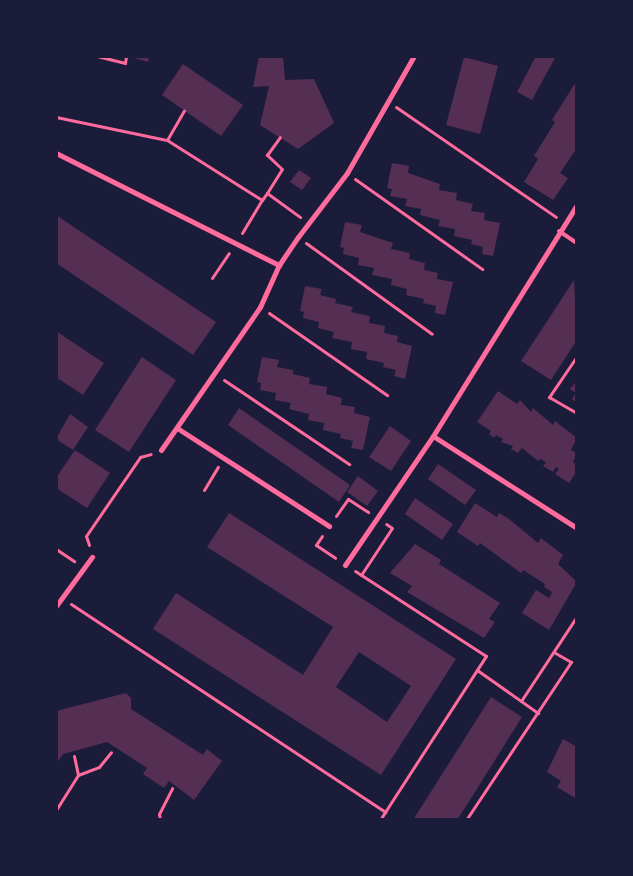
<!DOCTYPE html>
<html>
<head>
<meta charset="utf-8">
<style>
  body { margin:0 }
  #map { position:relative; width:633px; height:876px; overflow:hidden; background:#1b1b3a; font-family:"DejaVu Sans",sans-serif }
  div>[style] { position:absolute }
  .building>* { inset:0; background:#542f53 }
  .path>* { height:3px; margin:-1.5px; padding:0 1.5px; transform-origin:1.5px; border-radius:1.5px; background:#ff6b9d }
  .service>* { height:4px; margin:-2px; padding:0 2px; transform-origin:2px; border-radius:2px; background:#ff6b9d }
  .minor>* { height:5px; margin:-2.5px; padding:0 2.5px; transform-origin:2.5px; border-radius:2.5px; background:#ff6b9d }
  span { translate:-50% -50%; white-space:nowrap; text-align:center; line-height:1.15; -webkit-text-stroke:4px #1b1b3a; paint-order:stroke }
  .frame { position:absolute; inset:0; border:58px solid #1b1b3a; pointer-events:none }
</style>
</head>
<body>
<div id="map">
  <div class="building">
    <i style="clip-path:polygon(127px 56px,149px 56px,148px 62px)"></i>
    <i style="clip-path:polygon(259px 56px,283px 56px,285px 80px,314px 79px,334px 123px,298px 149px,260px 125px,269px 86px,253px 87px)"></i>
    <i style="clip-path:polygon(536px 56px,556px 56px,532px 100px,517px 92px)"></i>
    <i style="clip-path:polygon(464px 57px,498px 66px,480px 134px,446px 125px)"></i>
    <i style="clip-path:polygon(183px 64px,243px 105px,221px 136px,162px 95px)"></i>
    <i style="clip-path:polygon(577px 80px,577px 148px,560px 173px,568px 178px,553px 200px,524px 182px,538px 159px,534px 156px,555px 122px,552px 120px)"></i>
    <i style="clip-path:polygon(392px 163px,409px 166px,408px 173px,440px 184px,439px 190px,457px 193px,456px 200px,473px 204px,471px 211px,485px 213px,484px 220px,500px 223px,493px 256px,482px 254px,483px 247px,471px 244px,472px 240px,454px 236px,455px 229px,438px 226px,440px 220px,420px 215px,421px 209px,405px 206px,407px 199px,390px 196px,392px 189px,387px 188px)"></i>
    <i style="clip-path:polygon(299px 170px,311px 178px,302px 190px,290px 182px)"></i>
    <i style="clip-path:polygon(56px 215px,216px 322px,193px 355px,56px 263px)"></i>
    <i style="clip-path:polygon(345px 222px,362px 225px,360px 232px,393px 243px,391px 249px,410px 253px,409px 259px,425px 263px,424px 270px,438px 273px,437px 279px,453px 282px,445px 315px,435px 313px,436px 306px,423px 303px,424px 299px,406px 295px,407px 289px,391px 285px,392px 279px,372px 275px,374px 268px,358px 265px,359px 258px,343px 254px,344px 248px,340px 247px)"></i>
    <i style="clip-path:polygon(574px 280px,577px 340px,551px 380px,521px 361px)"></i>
    <i style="clip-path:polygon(305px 286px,322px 289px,320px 295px,336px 299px,335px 303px,353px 307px,351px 312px,370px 316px,369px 323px,385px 326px,384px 333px,398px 336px,397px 342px,412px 346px,405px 379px,394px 376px,396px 370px,383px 367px,384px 363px,366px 359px,367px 352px,351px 349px,352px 342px,332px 338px,334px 332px,318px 328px,319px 322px,303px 318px,304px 312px,300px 311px)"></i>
    <i style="clip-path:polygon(56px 331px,104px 363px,83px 395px,56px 377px)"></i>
    <i style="clip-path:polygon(142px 357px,176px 380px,129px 452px,95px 430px)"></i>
    <i style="clip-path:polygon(262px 357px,279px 360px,277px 367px,293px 370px,293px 374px,310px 378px,309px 384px,327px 387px,326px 394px,342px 398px,341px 405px,355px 407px,354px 413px,370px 417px,363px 450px,351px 448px,353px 441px,340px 438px,341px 434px,323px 430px,324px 423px,308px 420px,309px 414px,289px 409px,291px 403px,275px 400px,276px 393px,260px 390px,261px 383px,257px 382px)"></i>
    <i style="clip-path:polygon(577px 380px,577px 403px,572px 399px,576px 393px,570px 389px)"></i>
    <i style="clip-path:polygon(498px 391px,517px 404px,520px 400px,531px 412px,533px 408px,553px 425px,555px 421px,577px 438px,571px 450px,577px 453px,573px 462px,577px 465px,577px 471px,569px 483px,555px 474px,559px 469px,556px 467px,553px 472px,543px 466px,546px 462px,540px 459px,538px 461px,522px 448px,518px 453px,511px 449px,513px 446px,501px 442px,503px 439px,496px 435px,494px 438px,489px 434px,491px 431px,477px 422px)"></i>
    <i style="clip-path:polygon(239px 408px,350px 485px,339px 502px,228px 425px)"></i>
    <i style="clip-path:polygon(70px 414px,88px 427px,73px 450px,56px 439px)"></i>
    <i style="clip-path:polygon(390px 426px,411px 441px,391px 471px,369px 457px)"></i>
    <i style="clip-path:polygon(75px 450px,110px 473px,87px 508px,56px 488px,56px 478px)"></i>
    <i style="clip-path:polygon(438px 464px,476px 490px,465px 505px,428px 479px)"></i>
    <i style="clip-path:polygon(358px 476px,378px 491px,367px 506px,347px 492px)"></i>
    <i style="clip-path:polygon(415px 498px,453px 524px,442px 540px,405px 514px)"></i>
    <i style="clip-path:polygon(475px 503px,497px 517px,499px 513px,509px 519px,538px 543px,541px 538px,563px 555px,558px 564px,577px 582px,549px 630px,522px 613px,536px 590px,549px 598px,552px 592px,544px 587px,545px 584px,523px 570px,521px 573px,480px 543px,478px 546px,457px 532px)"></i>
    <i style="clip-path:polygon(evenodd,229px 513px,456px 659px,381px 775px,153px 629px,176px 593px,303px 675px,333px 627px,207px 547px,229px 513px,359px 652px,411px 686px,387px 722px,336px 687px,359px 652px)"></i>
    <i style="clip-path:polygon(415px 544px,441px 560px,439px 564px,500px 603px,489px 619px,495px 622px,484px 638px,407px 592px,412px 586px,390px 573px)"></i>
    <i style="clip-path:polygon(126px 693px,131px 698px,131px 709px,203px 755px,207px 749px,222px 761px,194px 800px,169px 781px,164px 788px,143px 774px,147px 768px,107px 742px,63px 754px,56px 764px,56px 711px)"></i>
    <i style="clip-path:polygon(491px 697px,522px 717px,470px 800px,457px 820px,413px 820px)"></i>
    <i style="clip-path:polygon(563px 739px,577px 747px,577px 799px,557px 787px,561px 781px,547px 772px)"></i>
  </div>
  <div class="path">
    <i style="left:97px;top:56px;width:29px;rotate:14deg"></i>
    <i style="left:125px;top:63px;width:6px;rotate:-81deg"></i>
    <i style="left:396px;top:107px;width:194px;rotate:34.5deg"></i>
    <i style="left:56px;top:117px;width:113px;rotate:11.7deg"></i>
    <i style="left:167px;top:140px;width:112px;rotate:32.3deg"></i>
    <i style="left:262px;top:200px;width:9px;rotate:-54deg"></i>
    <i style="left:267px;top:193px;width:41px;rotate:36deg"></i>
    <i style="left:167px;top:140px;width:34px;rotate:-60deg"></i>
    <i style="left:355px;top:179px;width:156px;rotate:35.3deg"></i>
    <i style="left:267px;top:193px;width:28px;rotate:-58deg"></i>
    <i style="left:282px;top:169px;width:21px;rotate:-137deg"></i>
    <i style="left:267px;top:155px;width:22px;rotate:-54deg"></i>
    <i style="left:242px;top:233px;width:39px;rotate:-59deg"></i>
    <i style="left:306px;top:243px;width:155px;rotate:35.8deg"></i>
    <i style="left:212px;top:278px;width:30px;rotate:-56deg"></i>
    <i style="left:269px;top:313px;width:144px;rotate:34.8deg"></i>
    <i style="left:577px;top:356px;width:50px;rotate:124.3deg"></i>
    <i style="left:549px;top:397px;width:32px;rotate:30deg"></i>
    <i style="left:224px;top:380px;width:151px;rotate:33.9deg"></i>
    <i style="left:204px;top:490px;width:27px;rotate:-59deg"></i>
    <i style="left:336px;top:516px;width:21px;rotate:-55deg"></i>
    <i style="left:348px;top:499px;width:24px;rotate:33deg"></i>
    <i style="left:322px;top:536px;width:11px;rotate:124deg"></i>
    <i style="left:316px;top:545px;width:23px;rotate:34deg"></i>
    <i style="left:89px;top:545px;width:9px;rotate:-108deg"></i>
    <i style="left:86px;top:536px;width:96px;rotate:-55.6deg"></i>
    <i style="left:140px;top:457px;width:11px;rotate:-15deg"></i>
    <i style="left:56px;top:549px;width:22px;rotate:34deg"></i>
    <i style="left:361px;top:575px;width:56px;rotate:-56.6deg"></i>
    <i style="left:392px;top:528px;width:7px;rotate:-146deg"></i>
    <i style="left:71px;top:604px;width:377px;rotate:33.5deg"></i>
    <i style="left:385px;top:812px;width:186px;rotate:-57.1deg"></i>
    <i style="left:486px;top:656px;width:156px;rotate:-147deg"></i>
    <i style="left:477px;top:670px;width:75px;rotate:35.2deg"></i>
    <i style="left:521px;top:701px;width:102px;rotate:-56.6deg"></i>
    <i style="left:74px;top:756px;width:19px;rotate:78deg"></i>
    <i style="left:78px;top:775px;width:22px;rotate:-21deg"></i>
    <i style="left:99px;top:767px;width:19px;rotate:-51deg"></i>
    <i style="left:56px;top:810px;width:41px;rotate:-57.8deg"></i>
    <i style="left:160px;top:820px;width:6px;rotate:-99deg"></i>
    <i style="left:159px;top:814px;width:29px;rotate:-63deg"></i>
    <i style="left:380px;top:820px;width:9px;rotate:-58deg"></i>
    <i style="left:466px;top:820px;width:190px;rotate:-56.4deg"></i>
    <i style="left:571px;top:662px;width:20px;rotate:-150deg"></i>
  </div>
  <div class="service">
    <i style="left:559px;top:231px;width:22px;rotate:34deg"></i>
  </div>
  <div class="minor">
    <i style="left:56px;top:153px;width:250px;rotate:26.7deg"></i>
    <i style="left:177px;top:428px;width:181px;rotate:32.8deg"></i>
    <i style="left:433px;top:436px;width:171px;rotate:32.6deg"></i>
    <i style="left:161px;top:450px;width:174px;rotate:-55.3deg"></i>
    <i style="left:260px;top:307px;width:46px;rotate:-65.7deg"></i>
    <i style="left:279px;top:265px;width:34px;rotate:-56deg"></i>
    <i style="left:298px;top:237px;width:81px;rotate:-52.6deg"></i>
    <i style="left:347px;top:173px;width:135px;rotate:-60.2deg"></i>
    <i style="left:345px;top:565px;width:156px;rotate:-55.7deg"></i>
    <i style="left:433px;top:436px;width:272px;rotate:-58.1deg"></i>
    <i style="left:56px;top:606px;width:61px;rotate:-53.7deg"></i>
  </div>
  <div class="frame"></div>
</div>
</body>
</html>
